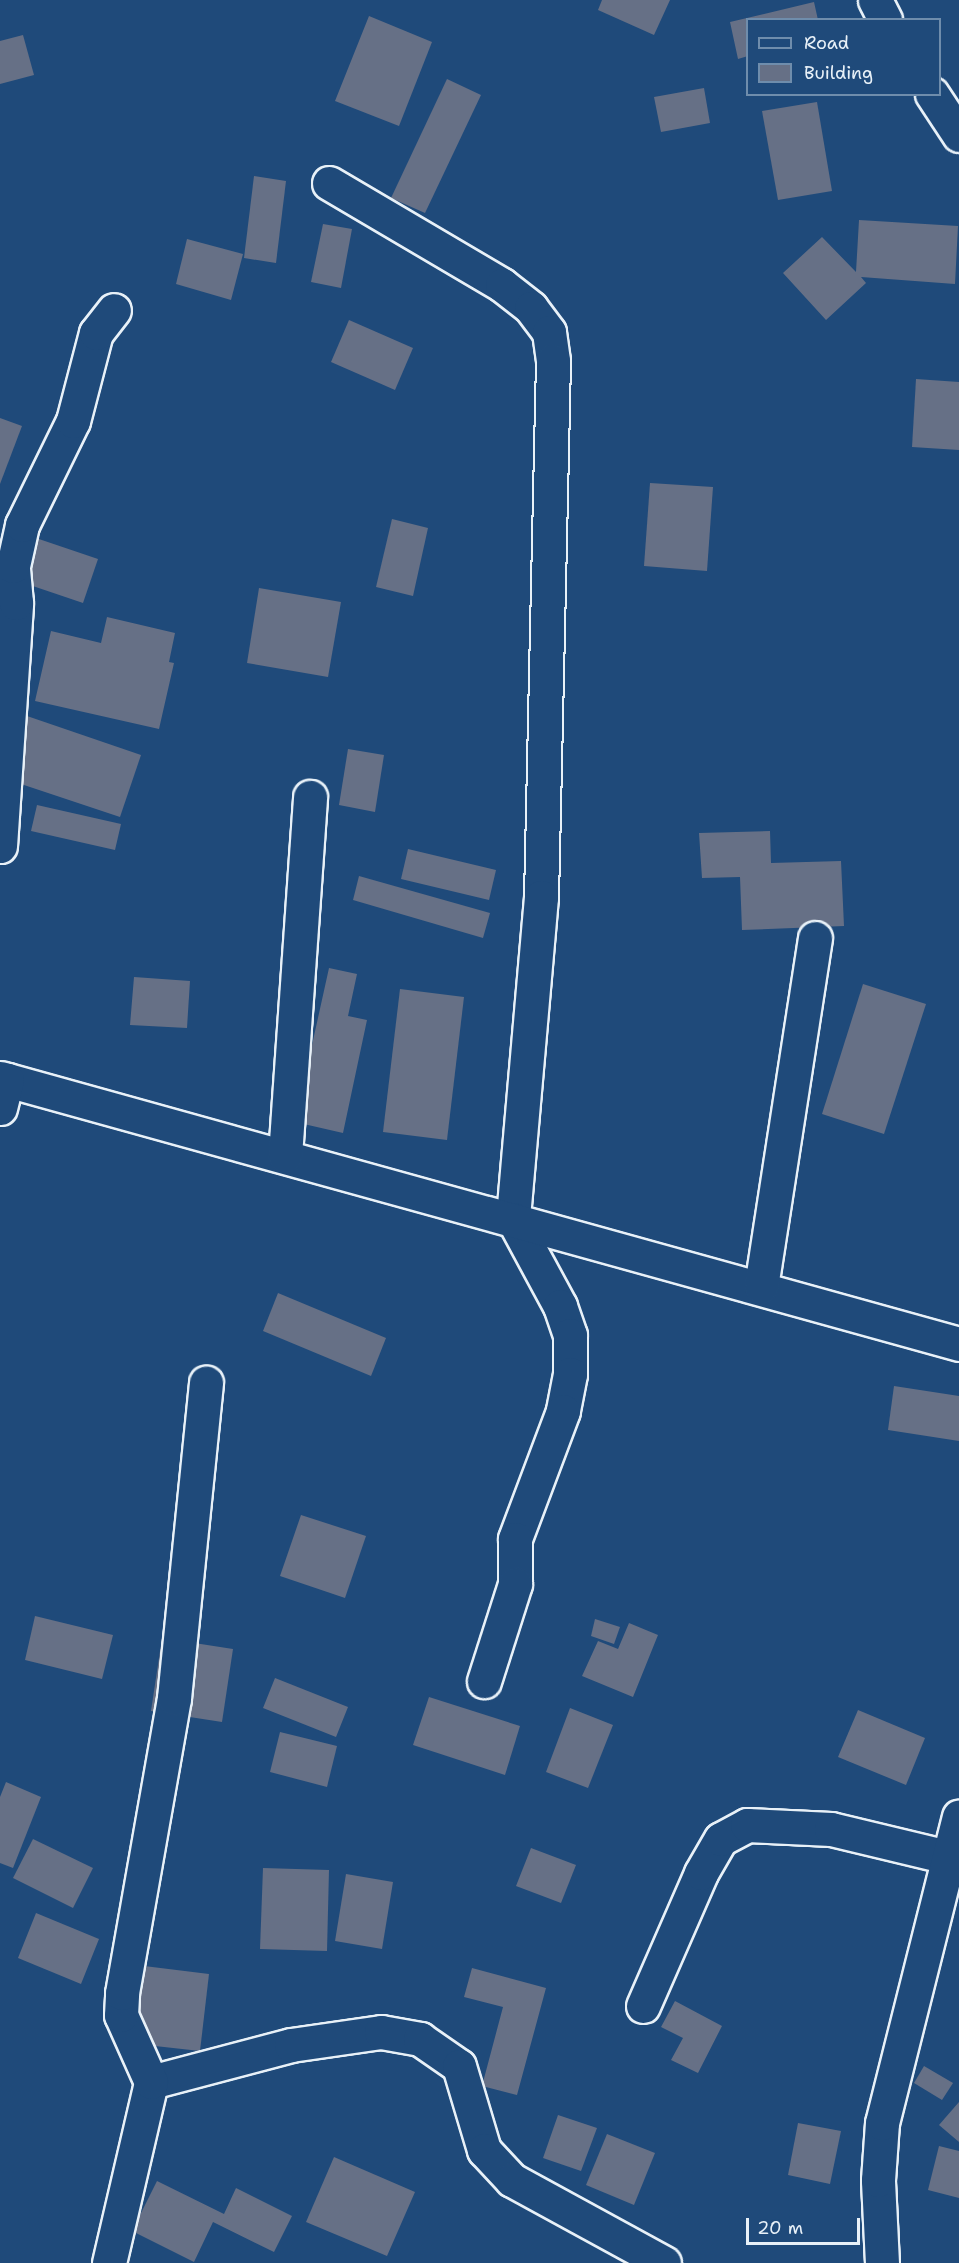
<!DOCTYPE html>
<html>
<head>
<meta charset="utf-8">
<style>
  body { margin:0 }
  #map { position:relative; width:959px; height:2263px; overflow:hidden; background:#1f4a7a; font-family:"Shantell Sans",sans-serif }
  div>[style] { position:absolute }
  .building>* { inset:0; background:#667086 }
  .roads { filter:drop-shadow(2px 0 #e8f1f8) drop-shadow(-2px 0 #e8f1f8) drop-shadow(0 2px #e8f1f8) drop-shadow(0 -2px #e8f1f8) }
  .minor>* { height:33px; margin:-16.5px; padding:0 16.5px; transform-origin:16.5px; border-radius:16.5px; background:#1f4a7a }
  span { translate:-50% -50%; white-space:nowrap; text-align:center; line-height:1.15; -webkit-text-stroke:4.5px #1f4a7a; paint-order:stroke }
  .legend { position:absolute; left:746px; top:18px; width:195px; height:78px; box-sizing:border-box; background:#1f4a7a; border:2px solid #6f8dac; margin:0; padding:8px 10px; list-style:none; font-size:18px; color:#e8f1f8 }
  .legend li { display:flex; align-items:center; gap:12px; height:30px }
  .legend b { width:30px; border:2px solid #6f8dac }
  .scale { position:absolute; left:746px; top:2218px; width:114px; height:27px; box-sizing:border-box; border:3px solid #e8f1f8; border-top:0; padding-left:8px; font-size:18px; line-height:21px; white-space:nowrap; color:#e8f1f8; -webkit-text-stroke:4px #1f4a7a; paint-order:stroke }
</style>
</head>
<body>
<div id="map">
  <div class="building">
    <i style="clip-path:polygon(602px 0,670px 0,654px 35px,598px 10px)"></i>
    <i style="clip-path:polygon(814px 2px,818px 20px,748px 20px,748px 56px,738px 59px,730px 22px)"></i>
    <i style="clip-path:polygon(369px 16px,432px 42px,399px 126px,335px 101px)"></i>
    <i style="clip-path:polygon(23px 35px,34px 75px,0 84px,0 41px)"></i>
    <i style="clip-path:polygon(447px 79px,481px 95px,425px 213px,391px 198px)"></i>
    <i style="clip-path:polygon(704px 88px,710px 123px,661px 132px,654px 97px)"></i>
    <i style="clip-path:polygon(817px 102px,832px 191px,778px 200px,762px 111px)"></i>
    <i style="clip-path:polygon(254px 176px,286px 181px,276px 263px,244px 258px)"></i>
    <i style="clip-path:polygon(859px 220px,958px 226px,955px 284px,861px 277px,866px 283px,826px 320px,783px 273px,822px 237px,856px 272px)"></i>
    <i style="clip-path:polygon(323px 224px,352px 229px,341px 288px,311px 282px)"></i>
    <i style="clip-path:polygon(187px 239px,243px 254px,231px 300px,176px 284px)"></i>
    <i style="clip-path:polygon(349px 320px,413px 348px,395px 390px,331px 362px)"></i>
    <i style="clip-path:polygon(916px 379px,959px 382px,959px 450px,912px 447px)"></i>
    <i style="clip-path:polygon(0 418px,22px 426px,0 484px)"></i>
    <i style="clip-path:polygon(650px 483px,713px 487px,707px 571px,644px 566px)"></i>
    <i style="clip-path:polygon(392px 519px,428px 528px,413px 596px,376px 587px)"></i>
    <i style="clip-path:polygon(33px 537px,98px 559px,83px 603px,18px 581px)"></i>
    <i style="clip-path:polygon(259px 588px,341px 602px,328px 677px,247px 663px)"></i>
    <i style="clip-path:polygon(107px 617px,175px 633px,169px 662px,174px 663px,159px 729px,35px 701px,51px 631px,101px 643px)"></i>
    <i style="clip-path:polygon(27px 716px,141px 755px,120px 817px,6px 779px)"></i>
    <i style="clip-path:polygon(348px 749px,384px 755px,375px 812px,339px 805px)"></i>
    <i style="clip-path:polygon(37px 805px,121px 824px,115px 850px,31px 831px)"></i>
    <i style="clip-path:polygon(770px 831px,771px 863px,841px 861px,844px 926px,742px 930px,740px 877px,702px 878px,699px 833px)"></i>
    <i style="clip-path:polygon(408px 849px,496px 870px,489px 900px,401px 879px)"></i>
    <i style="clip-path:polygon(359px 876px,490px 913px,483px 938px,353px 900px)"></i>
    <i style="clip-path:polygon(329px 968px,357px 974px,348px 1016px,367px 1020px,343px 1133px,295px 1122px)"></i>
    <i style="clip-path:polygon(134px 977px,190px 981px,187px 1028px,130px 1025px)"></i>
    <i style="clip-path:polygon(863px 984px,926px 1004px,884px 1134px,822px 1114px)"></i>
    <i style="clip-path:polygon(400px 989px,464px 997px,447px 1140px,383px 1132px)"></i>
    <i style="clip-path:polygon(278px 1293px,386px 1338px,371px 1376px,263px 1331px)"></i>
    <i style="clip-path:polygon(894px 1386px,959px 1396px,959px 1441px,888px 1430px)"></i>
    <i style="clip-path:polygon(301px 1515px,366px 1536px,345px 1598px,280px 1576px)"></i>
    <i style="clip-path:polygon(35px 1616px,113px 1635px,102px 1679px,25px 1660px)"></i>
    <i style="clip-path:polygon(595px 1619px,620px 1627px,614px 1644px,591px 1636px)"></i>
    <i style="clip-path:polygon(629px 1623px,658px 1635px,633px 1697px,582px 1676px,598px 1641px,618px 1649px)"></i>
    <i style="clip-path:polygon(162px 1638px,233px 1649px,222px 1722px,151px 1711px)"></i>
    <i style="clip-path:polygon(275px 1678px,348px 1707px,336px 1737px,263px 1708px)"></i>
    <i style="clip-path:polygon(429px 1697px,520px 1726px,505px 1775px,413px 1745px)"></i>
    <i style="clip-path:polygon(570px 1708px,613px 1725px,588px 1788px,546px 1772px)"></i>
    <i style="clip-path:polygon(858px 1710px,925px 1738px,906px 1785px,838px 1757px)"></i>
    <i style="clip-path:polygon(280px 1732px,337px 1746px,327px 1787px,270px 1772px)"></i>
    <i style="clip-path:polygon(6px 1782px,41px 1797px,13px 1868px,0 1863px,0 1797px)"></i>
    <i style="clip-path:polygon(33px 1839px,93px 1868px,73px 1908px,13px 1878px)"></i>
    <i style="clip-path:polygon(531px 1848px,576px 1865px,561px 1903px,516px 1886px)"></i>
    <i style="clip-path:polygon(263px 1868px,329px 1870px,327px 1951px,260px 1949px)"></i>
    <i style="clip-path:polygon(346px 1874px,393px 1882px,382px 1949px,335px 1941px)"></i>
    <i style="clip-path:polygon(36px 1913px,99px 1939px,81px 1984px,18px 1958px)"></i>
    <i style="clip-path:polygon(136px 1965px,209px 1974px,200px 2051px,128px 2043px)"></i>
    <i style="clip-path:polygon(472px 1968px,546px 1988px,517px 2095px,482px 2086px,503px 2007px,464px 1997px)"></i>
    <i style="clip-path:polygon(675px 2001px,722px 2026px,698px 2073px,671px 2060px,683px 2038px,661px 2027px)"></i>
    <i style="clip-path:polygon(924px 2066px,953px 2083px,942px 2100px,914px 2083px)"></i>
    <i style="clip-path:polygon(959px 2102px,959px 2142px,939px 2125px)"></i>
    <i style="clip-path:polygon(558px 2115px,597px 2128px,581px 2171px,543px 2158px)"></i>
    <i style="clip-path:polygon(798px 2123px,841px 2131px,830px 2184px,788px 2175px)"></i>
    <i style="clip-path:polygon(607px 2134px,655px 2153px,634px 2205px,586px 2185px)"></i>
    <i style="clip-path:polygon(939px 2146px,959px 2151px,959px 2198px,928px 2190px)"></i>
    <i style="clip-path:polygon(334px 2157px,415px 2192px,387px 2256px,306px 2222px)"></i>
    <i style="clip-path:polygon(157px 2181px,224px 2214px,236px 2188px,292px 2216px,274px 2252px,213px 2222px,194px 2262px,132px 2231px)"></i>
  </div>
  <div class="roads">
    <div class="minor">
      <i style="left:875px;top:0;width:22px;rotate:63deg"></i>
      <i style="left:932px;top:94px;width:49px;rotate:56.6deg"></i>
      <i style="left:329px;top:183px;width:201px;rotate:30.5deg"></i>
      <i style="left:502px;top:285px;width:37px;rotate:38deg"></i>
      <i style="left:531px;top:308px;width:30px;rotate:53deg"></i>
      <i style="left:549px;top:332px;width:29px;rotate:82deg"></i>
      <i style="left:553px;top:361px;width:536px;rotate:91.28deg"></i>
      <i style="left:541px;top:897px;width:323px;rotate:95deg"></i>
      <i style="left:513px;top:1219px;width:99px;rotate:61.6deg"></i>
      <i style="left:560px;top:1306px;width:31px;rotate:71deg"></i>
      <i style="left:570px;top:1335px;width:39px;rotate:90deg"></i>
      <i style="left:570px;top:1374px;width:38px;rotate:101deg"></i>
      <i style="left:563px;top:1411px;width:137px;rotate:110.6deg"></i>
      <i style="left:515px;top:1539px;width:45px;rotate:90deg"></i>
      <i style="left:515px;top:1584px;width:102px;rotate:107.7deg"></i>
      <i style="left:0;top:846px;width:244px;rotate:-86.2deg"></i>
      <i style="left:16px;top:603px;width:37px;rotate:-95deg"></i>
      <i style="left:13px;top:566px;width:42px;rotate:-77.6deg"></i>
      <i style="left:22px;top:525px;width:116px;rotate:-63.9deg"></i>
      <i style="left:73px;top:421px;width:91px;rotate:-75.4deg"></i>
      <i style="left:96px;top:333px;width:29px;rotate:-52deg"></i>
      <i style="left:0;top:1078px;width:995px;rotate:15.5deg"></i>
      <i style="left:0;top:1108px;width:29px;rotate:-76deg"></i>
      <i style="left:285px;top:1156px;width:360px;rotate:-86deg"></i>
      <i style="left:761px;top:1287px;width:353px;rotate:-81.2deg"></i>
      <i style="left:643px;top:2006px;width:145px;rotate:-66.4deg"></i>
      <i style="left:701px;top:1873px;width:39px;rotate:-60deg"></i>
      <i style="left:721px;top:1839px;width:30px;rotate:-28deg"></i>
      <i style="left:747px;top:1825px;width:84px;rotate:2.7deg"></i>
      <i style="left:831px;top:1829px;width:120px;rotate:13.5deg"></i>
      <i style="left:151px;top:2082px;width:145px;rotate:-14.8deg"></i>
      <i style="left:291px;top:2045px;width:91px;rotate:-8.2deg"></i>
      <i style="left:381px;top:2032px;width:40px;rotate:10deg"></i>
      <i style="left:420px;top:2039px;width:47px;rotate:34.7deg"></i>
      <i style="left:459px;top:2066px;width:88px;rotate:73.4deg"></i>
      <i style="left:484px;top:2150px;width:41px;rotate:47deg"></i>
      <i style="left:512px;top:2180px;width:173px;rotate:28.6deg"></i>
      <i style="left:109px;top:2263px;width:186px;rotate:-76.9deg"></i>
      <i style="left:151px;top:2082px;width:73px;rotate:-114.1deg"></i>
      <i style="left:121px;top:2015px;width:22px;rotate:-87deg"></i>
      <i style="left:122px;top:1993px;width:300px;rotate:-80deg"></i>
      <i style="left:174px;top:1698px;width:317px;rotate:-84.2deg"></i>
      <i style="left:882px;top:2263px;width:83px;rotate:-92.8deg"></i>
      <i style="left:878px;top:2180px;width:57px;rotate:-86deg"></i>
      <i style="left:882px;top:2123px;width:316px;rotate:-75.9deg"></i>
    </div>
  </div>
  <ul class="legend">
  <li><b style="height:8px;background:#1f4a7a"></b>Road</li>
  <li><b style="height:16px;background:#667086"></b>Building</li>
  </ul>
  <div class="scale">20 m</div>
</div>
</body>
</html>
